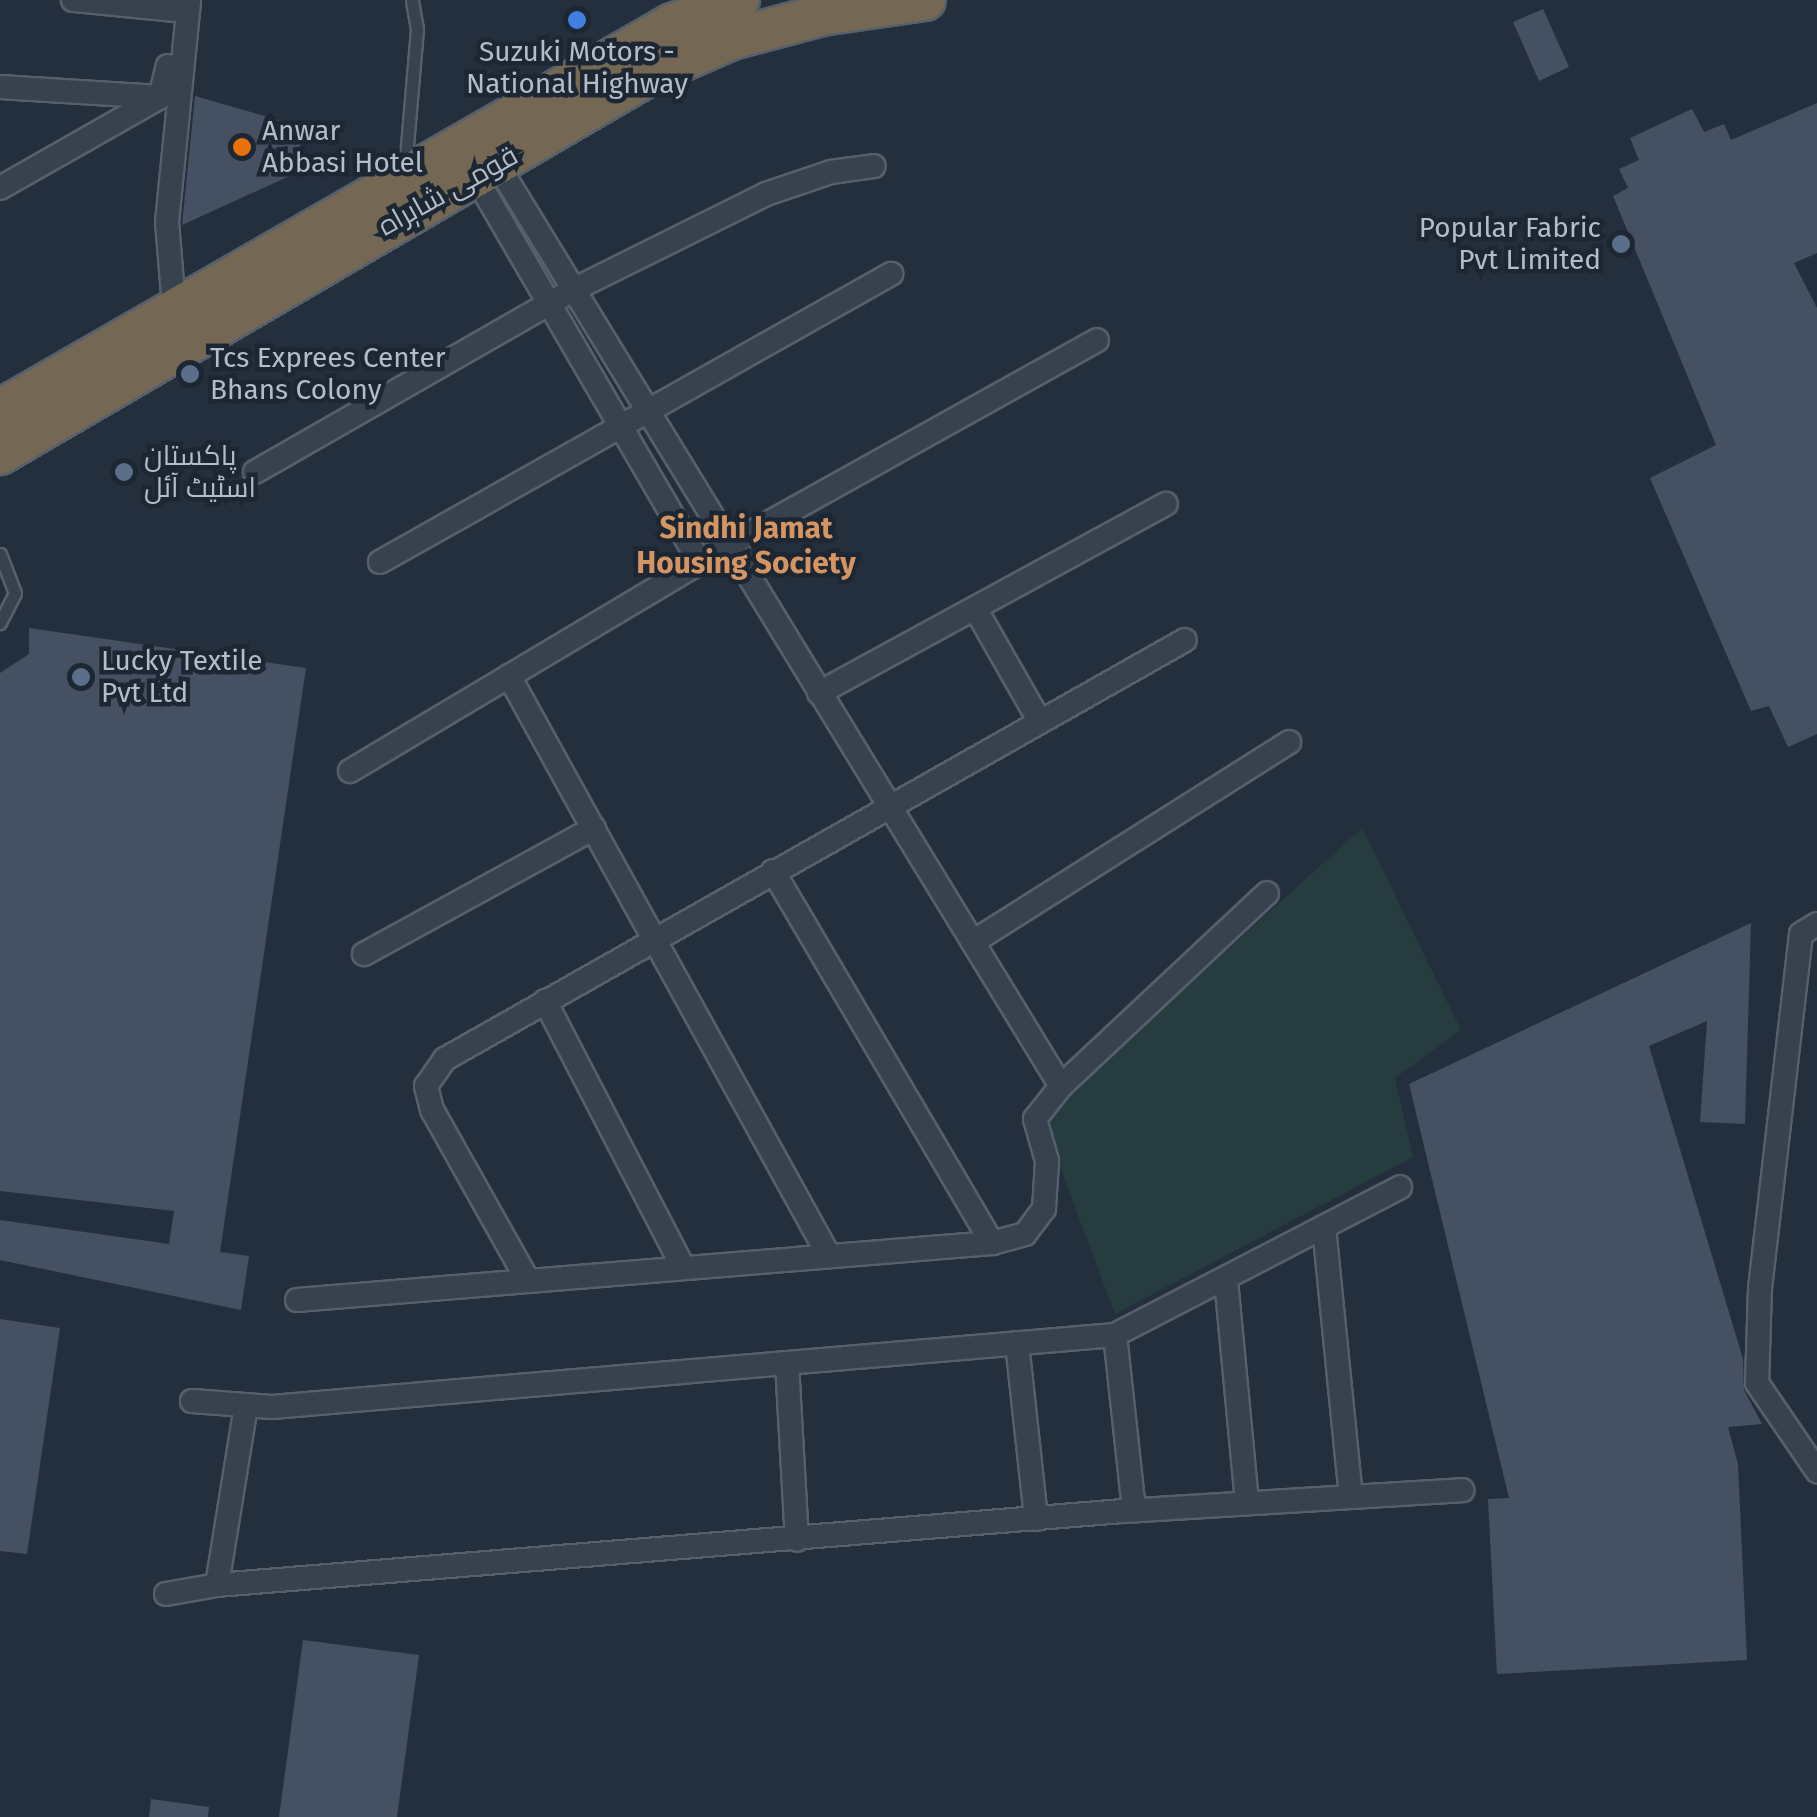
<!DOCTYPE html>
<html>
<head>
<meta charset="utf-8">
<style>
  body { margin:0 }
  #map { position:relative; width:1817px; height:1817px; overflow:hidden; background:#242f3e; font-family:"Fira Sans",Cairo,sans-serif }
  div>[style] { position:absolute }
  .green>* { inset:0; background:#263c3f }
  .building>* { inset:0; background:#455162 }
  .roads { filter:drop-shadow(2px 0 #565f6c) drop-shadow(-2px 0 #565f6c) drop-shadow(0 2px #565f6c) drop-shadow(0 -2px #565f6c) }
  .lane>* { height:11px; margin:-5.5px; padding:0 5.5px; transform-origin:5.5px; border-radius:5.5px; background:#38414e }
  .street>* { height:22px; margin:-11px; padding:0 11px; transform-origin:11px; border-radius:11px; background:#38414e }
  .highway>* { height:40px; margin:-20px; padding:0 20px; transform-origin:20px; border-radius:20px; background:#746855 }
  .dots>* { width:28px; height:28px; translate:-50% -50%; box-sizing:border-box; border:5px solid #1d2633; border-radius:50% }
  span { translate:-50% -50%; white-space:nowrap; text-align:center; line-height:1.15; -webkit-text-stroke:9px #1d2633; paint-order:stroke }
  .poi-label { font-size:28px; color:#b4bcc9 }
  .left { translate:0 -50%; text-align:left }
  .right { translate:-100% -50%; text-align:right }
  .street-label { font-size:28px; color:#b4bcc9 }
  .neighbourhood-label { font-size:30px; color:#d59563; font-weight:700 }
</style>
</head>
<body>
<div id="map">
  <div class="green">
    <i style="clip-path:polygon(1362px 828px,1461px 1030px,1395px 1078px,1413px 1157px,1115px 1314px,1045px 1127px,1051px 1110px)"></i>
  </div>
  <div class="building">
    <i style="clip-path:polygon(1543px 9px,1569px 67px,1539px 81px,1513px 22px)"></i>
    <i style="clip-path:polygon(195px 96px,296px 125px,305px 169px,182px 225px)"></i>
    <i style="clip-path:polygon(1817px 103px,1817px 253px,1794px 263px,1817px 308px,1817px 734px,1788px 747px,1769px 706px,1751px 711px,1650px 478px,1716px 445px,1613px 196px,1628px 188px,1619px 169px,1639px 160px,1630px 138px,1692px 109px,1704px 132px,1724px 124px,1731px 140px)"></i>
    <i style="clip-path:polygon(29px 628px,306px 668px,220px 1252px,249px 1256px,241px 1310px,0 1260px,0 1220px,169px 1244px,174px 1211px,0 1191px,0 673px,29px 654px)"></i>
    <i style="clip-path:polygon(1751px 923px,1745px 1124px,1700px 1122px,1707px 1021px,1649px 1046px,1743px 1359px,1744px 1390px,1762px 1424px,1728px 1427px,1738px 1464px,1747px 1660px,1497px 1674px,1488px 1499px,1509px 1498px,1409px 1084px)"></i>
    <i style="clip-path:polygon(0 1319px,60px 1328px,27px 1554px,0 1551px)"></i>
    <i style="clip-path:polygon(303px 1640px,419px 1655px,397px 1817px,279px 1817px)"></i>
    <i style="clip-path:polygon(151px 1799px,209px 1807px,208px 1817px,149px 1817px)"></i>
  </div>
  <div class="roads">
    <div class="lane">
      <i style="left:405px;top:169px;width:141px;rotate:-85.1deg"></i>
      <i style="left:417px;top:29px;width:29px;rotate:-100deg"></i>
      <i style="left:0;top:554px;width:42px;rotate:69deg"></i>
      <i style="left:15px;top:593px;width:34px;rotate:117deg"></i>
    </div>
    <div class="street">
      <i style="left:73px;top:0;width:102px;rotate:5.6deg"></i>
      <i style="left:0;top:87px;width:160px;rotate:3.6deg"></i>
      <i style="left:497px;top:164px;width:1081px;rotate:58.55deg"></i>
      <i style="left:475px;top:176px;width:448px;rotate:59.8deg"></i>
      <i style="left:0;top:188px;width:184px;rotate:-29.6deg"></i>
      <i style="left:160px;top:97px;width:32px;rotate:-76deg"></i>
      <i style="left:174px;top:307px;width:85px;rotate:-94.7deg"></i>
      <i style="left:167px;top:222px;width:223px;rotate:-84.3deg"></i>
      <i style="left:255px;top:472px;width:366px;rotate:-29.8deg"></i>
      <i style="left:573px;top:290px;width:216px;rotate:-26.4deg"></i>
      <i style="left:766px;top:194px;width:69px;rotate:-18.7deg"></i>
      <i style="left:831px;top:172px;width:43px;rotate:-7.9deg"></i>
      <i style="left:380px;top:562px;width:587px;rotate:-29.41deg"></i>
      <i style="left:975px;top:608px;width:131px;rotate:60.3deg"></i>
      <i style="left:509px;top:676px;width:660px;rotate:61.11deg"></i>
      <i style="left:819px;top:693px;width:395px;rotate:-28.6deg"></i>
      <i style="left:350px;top:771px;width:441px;rotate:-30.8deg"></i>
      <i style="left:729px;top:545px;width:421px;rotate:-29.1deg"></i>
      <i style="left:773px;top:871px;width:432px;rotate:59.5deg"></i>
      <i style="left:1817px;top:924px;width:19px;rotate:148deg"></i>
      <i style="left:1801px;top:934px;width:356px;rotate:96.6deg"></i>
      <i style="left:1760px;top:1288px;width:95px;rotate:91.8deg"></i>
      <i style="left:1757px;top:1383px;width:107px;rotate:55.7deg"></i>
      <i style="left:973px;top:942px;width:374px;rotate:-32.3deg"></i>
      <i style="left:364px;top:954px;width:262px;rotate:-28.7deg"></i>
      <i style="left:545px;top:1001px;width:300px;rotate:62.6deg"></i>
      <i style="left:1324px;top:1227px;width:271px;rotate:84.3deg"></i>
      <i style="left:527px;top:1279px;width:194px;rotate:-119.3deg"></i>
      <i style="left:432px;top:1110px;width:25px;rotate:-104deg"></i>
      <i style="left:426px;top:1086px;width:33px;rotate:-55deg"></i>
      <i style="left:445px;top:1059px;width:850px;rotate:-29.52deg"></i>
      <i style="left:1226px;top:1280px;width:224px;rotate:84.6deg"></i>
      <i style="left:297px;top:1300px;width:697px;rotate:-4.69deg"></i>
      <i style="left:992px;top:1243px;width:34px;rotate:-15deg"></i>
      <i style="left:1025px;top:1234px;width:31px;rotate:-53deg"></i>
      <i style="left:1044px;top:1209px;width:48px;rotate:-86.4deg"></i>
      <i style="left:1047px;top:1161px;width:44px;rotate:-105.9deg"></i>
      <i style="left:1035px;top:1119px;width:42px;rotate:-51.8deg"></i>
      <i style="left:1061px;top:1086px;width:282px;rotate:-43.1deg"></i>
      <i style="left:1115px;top:1335px;width:176px;rotate:83.8deg"></i>
      <i style="left:1017px;top:1343px;width:177px;rotate:83.8deg"></i>
      <i style="left:787px;top:1363px;width:177px;rotate:86.8deg"></i>
      <i style="left:192px;top:1401px;width:80px;rotate:4.3deg"></i>
      <i style="left:272px;top:1407px;width:846px;rotate:-4.88deg"></i>
      <i style="left:1115px;top:1335px;width:321px;rotate:-27.4deg"></i>
      <i style="left:217px;top:1585px;width:182px;rotate:-80.8deg"></i>
      <i style="left:166px;top:1594px;width:52px;rotate:-10deg"></i>
      <i style="left:217px;top:1585px;width:909px;rotate:-4.67deg"></i>
      <i style="left:1123px;top:1511px;width:340px;rotate:-3.5deg"></i>
    </div>
    <div class="highway">
      <i style="left:0;top:410px;width:775px;rotate:-29.87deg"></i>
      <i style="left:672px;top:24px;width:71px;rotate:-19.7deg"></i>
      <i style="left:0;top:454px;width:749px;rotate:-30.29deg"></i>
      <i style="left:647px;top:76px;width:93px;rotate:-23.5deg"></i>
      <i style="left:732px;top:39px;width:93px;rotate:-14.9deg"></i>
      <i style="left:822px;top:15px;width:104px;rotate:-8.3deg"></i>
    </div>
  </div>
  <div class="dots">
    <i style="left:577px;top:20px;background:#3f7fe0"></i>
    <i style="left:242px;top:147px;background:#e8710a"></i>
    <i style="left:1621px;top:244px;background:#5c6f8a"></i>
    <i style="left:190px;top:374px;background:#5c6f8a"></i>
    <i style="left:124px;top:472px;background:#5c6f8a"></i>
    <i style="left:81px;top:677px;background:#5c6f8a"></i>
  </div>
  <div class="poi-label">
    <span style="left:577px;top:68px">Suzuki Motors -<br>National Highway</span>
    <span class="left" style="left:262px;top:147px">Anwar<br>Abbasi Hotel</span>
    <span class="right" style="left:1601px;top:244px">Popular Fabric<br>Pvt Limited</span>
    <span class="left" style="left:210px;top:374px">Tcs Exprees Center<br>Bhans Colony</span>
    <span class="left" style="left:144px;top:472px">پاکستان<br>اسٹیٹ آئل</span>
    <span class="left" style="left:101px;top:677px">Lucky Textile<br>Pvt Ltd</span>
  </div>
  <div class="street-label">
    <span style="left:448px;top:191px;rotate:-29deg">قومی شاہراہ</span>
  </div>
  <div class="neighbourhood-label">
    <span style="left:746px;top:545px">Sindhi Jamat<br>Housing Society</span>
  </div>
</div>
</body>
</html>
